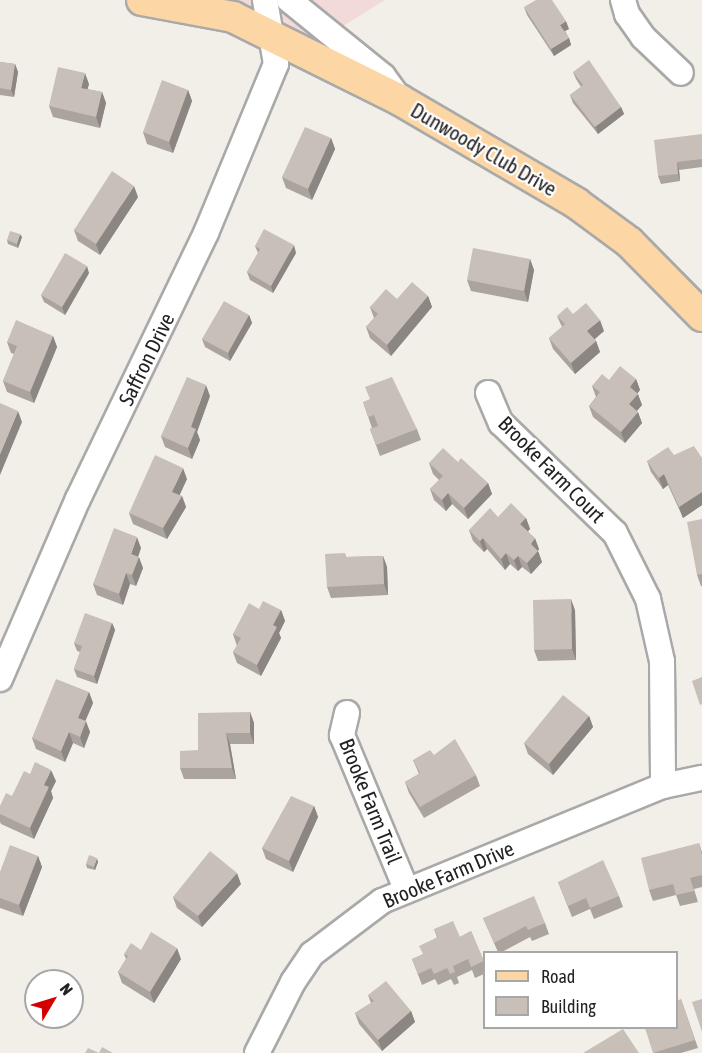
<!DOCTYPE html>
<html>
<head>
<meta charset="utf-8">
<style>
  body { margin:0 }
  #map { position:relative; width:702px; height:1053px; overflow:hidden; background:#f2efe9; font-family:"Asap Condensed",sans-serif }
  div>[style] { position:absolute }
  .commercial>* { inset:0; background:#f2dad9 }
  .roads { filter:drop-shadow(2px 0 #a9a9a9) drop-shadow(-2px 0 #a9a9a9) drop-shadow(0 2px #a9a9a9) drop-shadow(0 -2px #a9a9a9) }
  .minor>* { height:24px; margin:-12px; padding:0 12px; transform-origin:12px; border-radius:12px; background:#fff }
  .major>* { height:30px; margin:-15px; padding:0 15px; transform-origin:15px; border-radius:15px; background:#fcd6a4 }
  .wall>* { inset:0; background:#aba49e }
  .shaded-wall>* { inset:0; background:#8b8681 }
  .building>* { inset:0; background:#c7bfb8 }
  span { translate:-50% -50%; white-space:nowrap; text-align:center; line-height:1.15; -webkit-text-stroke:4.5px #fff; paint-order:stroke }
  .street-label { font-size:21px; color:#222 }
  .legend { position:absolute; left:483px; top:951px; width:195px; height:78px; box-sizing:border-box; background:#fff; border:2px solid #a7a7a7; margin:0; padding:8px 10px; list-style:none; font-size:18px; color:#222 }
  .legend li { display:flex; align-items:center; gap:12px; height:30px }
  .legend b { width:30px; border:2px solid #a7a7a7 }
  .north { position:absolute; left:24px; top:969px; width:60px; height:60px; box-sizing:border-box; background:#fff; border:2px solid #a7a7a7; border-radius:50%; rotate:52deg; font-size:16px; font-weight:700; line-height:24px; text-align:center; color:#222 }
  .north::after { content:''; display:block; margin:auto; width:21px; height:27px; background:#d40000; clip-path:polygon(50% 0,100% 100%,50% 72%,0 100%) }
</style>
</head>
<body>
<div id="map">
  <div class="commercial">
    <i style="clip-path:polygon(163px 0,385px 0,324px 38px)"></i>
  </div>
  <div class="roads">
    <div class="minor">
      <i style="left:289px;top:0;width:121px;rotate:39deg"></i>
      <i style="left:383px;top:76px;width:27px;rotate:54deg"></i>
      <i style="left:623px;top:0;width:15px;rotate:74deg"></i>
      <i style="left:627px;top:14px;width:28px;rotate:55deg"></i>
      <i style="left:643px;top:37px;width:52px;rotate:43.5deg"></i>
      <i style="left:488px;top:393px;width:33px;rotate:67deg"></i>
      <i style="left:501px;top:423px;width:158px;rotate:44deg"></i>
      <i style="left:615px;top:533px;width:74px;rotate:63.4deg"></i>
      <i style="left:648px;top:599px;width:64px;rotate:77.3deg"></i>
      <i style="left:662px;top:661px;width:125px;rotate:89.5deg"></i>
      <i style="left:0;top:679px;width:196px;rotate:-66.6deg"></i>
      <i style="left:78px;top:499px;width:295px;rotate:-64.3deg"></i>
      <i style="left:206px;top:233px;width:183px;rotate:-67.5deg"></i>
      <i style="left:276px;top:64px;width:65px;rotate:-99.8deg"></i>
      <i style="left:347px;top:713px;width:23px;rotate:103deg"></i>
      <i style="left:342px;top:735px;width:167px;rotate:67.4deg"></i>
      <i style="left:257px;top:1053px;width:80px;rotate:-63.1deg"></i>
      <i style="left:293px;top:982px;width:34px;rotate:-56deg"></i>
      <i style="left:312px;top:954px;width:88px;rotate:-37.1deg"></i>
      <i style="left:382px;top:901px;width:304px;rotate:-22.3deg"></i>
      <i style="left:663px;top:786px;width:40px;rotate:-12deg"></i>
    </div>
    <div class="major">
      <i style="left:142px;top:0;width:93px;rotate:10.6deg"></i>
      <i style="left:233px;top:17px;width:186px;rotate:26.4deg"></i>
      <i style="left:400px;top:100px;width:204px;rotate:30.3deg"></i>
      <i style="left:576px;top:203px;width:66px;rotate:36.3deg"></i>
      <i style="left:629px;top:242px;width:104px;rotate:45.4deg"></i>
    </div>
  </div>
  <div class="wall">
    <i style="clip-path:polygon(524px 7px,569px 29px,565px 31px,569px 38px,571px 45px,554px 56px,527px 15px)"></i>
    <i style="clip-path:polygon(0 62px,15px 64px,18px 72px,14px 97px,0 95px)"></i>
    <i style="clip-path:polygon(573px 72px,621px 107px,624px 114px,598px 134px,573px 103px,570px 95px,581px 87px,576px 79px)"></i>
    <i style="clip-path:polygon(89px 84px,87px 89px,102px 92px,106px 103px,100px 128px,53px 117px,49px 106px)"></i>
    <i style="clip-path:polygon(188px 90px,192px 101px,173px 153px,147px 144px,143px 132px)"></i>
    <i style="clip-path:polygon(702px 134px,702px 167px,679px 170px,680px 181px,661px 184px,658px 176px)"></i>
    <i style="clip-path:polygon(331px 138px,335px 149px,312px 200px,286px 188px,282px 177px)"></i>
    <i style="clip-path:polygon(138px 197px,100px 255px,78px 241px,74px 230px)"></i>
    <i style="clip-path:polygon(22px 237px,18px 248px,8px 244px,7px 240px)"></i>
    <i style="clip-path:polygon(255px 246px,296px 253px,273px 293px,250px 280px,247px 272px,258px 253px)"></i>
    <i style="clip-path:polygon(530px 259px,534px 270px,528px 302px,471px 291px,467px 280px)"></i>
    <i style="clip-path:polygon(89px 273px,65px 315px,44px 302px,41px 295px)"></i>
    <i style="clip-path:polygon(428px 296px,432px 307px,391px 356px,370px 338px,366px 327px,374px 318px,370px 307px,397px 299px)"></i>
    <i style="clip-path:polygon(573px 314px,604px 331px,595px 339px,596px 341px,600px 352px,575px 374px,553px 349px,549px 338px,562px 327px,557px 316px)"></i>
    <i style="clip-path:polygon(249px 315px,252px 323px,230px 361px,205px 347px,202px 339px)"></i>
    <i style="clip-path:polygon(53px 336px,57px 347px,34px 403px,7px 392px,3px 381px,14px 354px,11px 353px,7px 342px)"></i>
    <i style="clip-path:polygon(636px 379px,640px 390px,637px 393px,642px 405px,637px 411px,642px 423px,625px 443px,593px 417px,589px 406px,596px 397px,592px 386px,609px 380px)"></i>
    <i style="clip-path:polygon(210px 396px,197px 432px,200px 440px,192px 459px,165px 447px,161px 436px)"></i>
    <i style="clip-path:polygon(363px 402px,417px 429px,421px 440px,380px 456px,370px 429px,372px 428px)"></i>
    <i style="clip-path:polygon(674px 455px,702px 458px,702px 505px,683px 518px,668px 485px,663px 489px,651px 472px,647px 461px)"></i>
    <i style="clip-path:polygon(458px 462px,488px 483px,492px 494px,468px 519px,452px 504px,446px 511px,434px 500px,430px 489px,439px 480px,433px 474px,429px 463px)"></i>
    <i style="clip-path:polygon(187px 479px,179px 495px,182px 496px,186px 507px,167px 539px,133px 524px,129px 513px)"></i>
    <i style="clip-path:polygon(498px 517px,526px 518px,530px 529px,528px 531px,539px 549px,538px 551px,542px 562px,531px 574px,522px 567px,518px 571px,510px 564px,505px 570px,487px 549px,484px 552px,473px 541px,469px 530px)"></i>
    <i style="clip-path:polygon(702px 519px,702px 586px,701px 586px,697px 575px)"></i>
    <i style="clip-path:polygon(141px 548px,138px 557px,143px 568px,136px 586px,130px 584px,123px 605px,97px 595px,93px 584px)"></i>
    <i style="clip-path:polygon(345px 553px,346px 557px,383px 556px,387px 567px,388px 595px,331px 598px,327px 587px)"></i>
    <i style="clip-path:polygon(259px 609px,281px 610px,285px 621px,279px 633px,281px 638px,261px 676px,237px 663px,233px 652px,237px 646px,233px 634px)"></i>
    <i style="clip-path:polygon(575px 610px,576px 660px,538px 661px,534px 650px)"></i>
    <i style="clip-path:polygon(112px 623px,115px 630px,97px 684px,77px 677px,74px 669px,80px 652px,77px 651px,74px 643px)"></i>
    <i style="clip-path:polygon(89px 692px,93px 703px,85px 721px,90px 732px,84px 748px,73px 743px,65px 762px,36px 749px,32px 738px)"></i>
    <i style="clip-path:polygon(250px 712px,254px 723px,254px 744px,230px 744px,236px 779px,184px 779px,180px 768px,198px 750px)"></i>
    <i style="clip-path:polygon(589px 716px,593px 727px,553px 775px,528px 754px,524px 743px)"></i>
    <i style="clip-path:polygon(413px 760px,476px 775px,480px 786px,424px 818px,409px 793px,405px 782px,419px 774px)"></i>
    <i style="clip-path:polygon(30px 774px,56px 781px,51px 791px,53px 798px,34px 839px,1px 824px,0 822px,0 806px,12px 796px)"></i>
    <i style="clip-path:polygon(314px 806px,318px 817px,293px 872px,266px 859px,262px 848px)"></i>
    <i style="clip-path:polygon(699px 843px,702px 852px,702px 887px,694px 889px,698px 902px,680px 906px,676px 895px,653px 901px,649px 890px)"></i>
    <i style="clip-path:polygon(38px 856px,42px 867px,23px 916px,0 908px,0 872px)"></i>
    <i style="clip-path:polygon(98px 862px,95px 870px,87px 868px,86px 864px)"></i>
    <i style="clip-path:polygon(558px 882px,619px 896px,623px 907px,594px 919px,590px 909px,572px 917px)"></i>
    <i style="clip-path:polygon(241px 884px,202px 927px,177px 908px,173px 897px)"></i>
    <i style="clip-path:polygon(483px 918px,545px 923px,549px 934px,532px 941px,530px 937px,502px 952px,498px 952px)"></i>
    <i style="clip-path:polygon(434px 929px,460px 937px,471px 931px,484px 962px,484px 974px,475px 978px,472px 970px,457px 977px,459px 983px,454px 985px,451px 979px,438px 985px,435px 979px,422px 985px,412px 959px,422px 955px,437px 937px)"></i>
    <i style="clip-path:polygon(141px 950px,181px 959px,154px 1003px,122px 983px,118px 972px,126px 959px,124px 954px)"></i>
    <i style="clip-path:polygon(368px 995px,411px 1011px,415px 1022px,382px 1051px,359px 1024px,355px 1013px,371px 1003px)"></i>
    <i style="clip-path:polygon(681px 999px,698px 1048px,681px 1053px,653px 1053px)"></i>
  </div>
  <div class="shaded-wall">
    <i style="clip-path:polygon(566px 21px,569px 29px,563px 32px,560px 25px)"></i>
    <i style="clip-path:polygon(569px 38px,571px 45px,554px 56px,551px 49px)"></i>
    <i style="clip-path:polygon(15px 64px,18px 72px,14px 97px,11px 90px)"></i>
    <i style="clip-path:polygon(85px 73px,89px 84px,85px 99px,81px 88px)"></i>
    <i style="clip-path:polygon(188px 90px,192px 101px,173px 153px,169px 142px)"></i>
    <i style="clip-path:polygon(102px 92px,106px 103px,100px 128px,96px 117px)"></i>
    <i style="clip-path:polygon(621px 107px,624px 114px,598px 134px,595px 127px)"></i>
    <i style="clip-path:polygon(331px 138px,335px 149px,312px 200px,308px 189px)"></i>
    <i style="clip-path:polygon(677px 162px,679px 170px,680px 181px,678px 174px)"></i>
    <i style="clip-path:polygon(134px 186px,138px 197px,100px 255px,96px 244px)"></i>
    <i style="clip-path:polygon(20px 234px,22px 237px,18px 248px,17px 244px)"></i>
    <i style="clip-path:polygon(294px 245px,296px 253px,273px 293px,271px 286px)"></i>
    <i style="clip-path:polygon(530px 259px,534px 270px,528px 302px,524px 291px)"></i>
    <i style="clip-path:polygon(87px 266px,89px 273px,65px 315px,62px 307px)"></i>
    <i style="clip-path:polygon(428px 296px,432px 307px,391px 356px,387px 345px)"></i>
    <i style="clip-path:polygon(249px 315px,252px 323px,230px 361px,228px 353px)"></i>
    <i style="clip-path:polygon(600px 320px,604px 331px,591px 342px,587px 331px)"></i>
    <i style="clip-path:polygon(53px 336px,57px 347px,34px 403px,30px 392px)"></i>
    <i style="clip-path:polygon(596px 341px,600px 352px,575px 374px,571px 363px)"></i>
    <i style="clip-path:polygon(636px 379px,640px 390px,634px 398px,630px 387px)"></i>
    <i style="clip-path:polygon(206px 385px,210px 396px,197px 432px,200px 440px,192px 459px,188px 448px,191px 427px)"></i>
    <i style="clip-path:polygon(638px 394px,642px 405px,633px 415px,629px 404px)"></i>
    <i style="clip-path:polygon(18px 411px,22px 422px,0 475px,0 454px)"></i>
    <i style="clip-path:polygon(638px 412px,642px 423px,625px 443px,621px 432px)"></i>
    <i style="clip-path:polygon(183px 468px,187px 479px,176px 503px,172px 492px)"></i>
    <i style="clip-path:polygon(664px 474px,668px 485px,663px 489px,659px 478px)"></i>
    <i style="clip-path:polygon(488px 483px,492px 494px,468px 519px,464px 508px)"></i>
    <i style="clip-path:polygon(702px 492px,702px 505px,683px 518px,679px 507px)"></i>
    <i style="clip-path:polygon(448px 493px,452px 504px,446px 511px,442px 500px)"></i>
    <i style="clip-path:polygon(182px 496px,186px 507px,167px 539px,163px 528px)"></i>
    <i style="clip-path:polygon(526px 518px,530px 529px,524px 535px,520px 524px)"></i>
    <i style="clip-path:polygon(137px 537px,141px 548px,135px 565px,131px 554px)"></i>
    <i style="clip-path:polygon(483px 538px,487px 549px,484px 552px,480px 541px)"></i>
    <i style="clip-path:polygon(535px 538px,539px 549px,535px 555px,531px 544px)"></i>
    <i style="clip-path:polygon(538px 551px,542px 562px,531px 574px,527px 563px)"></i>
    <i style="clip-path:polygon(506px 553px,510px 564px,505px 570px,501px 559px)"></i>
    <i style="clip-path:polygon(383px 556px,387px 567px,388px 595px,384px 584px)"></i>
    <i style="clip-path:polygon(518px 556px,522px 567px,518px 571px,514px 560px)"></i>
    <i style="clip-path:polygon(139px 557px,143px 568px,136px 586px,132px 575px)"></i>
    <i style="clip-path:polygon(126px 573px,130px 584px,123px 605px,119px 594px)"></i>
    <i style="clip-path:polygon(571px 599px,575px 610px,576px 660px,572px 649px)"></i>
    <i style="clip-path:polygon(281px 610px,285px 621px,279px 633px,281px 638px,261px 676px,257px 665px,273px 625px)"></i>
    <i style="clip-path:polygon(112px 623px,115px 630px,97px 684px,94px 676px)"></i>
    <i style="clip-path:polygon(89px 692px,93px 703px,82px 729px,78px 718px)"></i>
    <i style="clip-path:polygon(250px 712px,254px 723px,254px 744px,250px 733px)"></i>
    <i style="clip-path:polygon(589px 716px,593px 727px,553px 775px,549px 764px)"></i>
    <i style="clip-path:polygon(86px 721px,90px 732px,84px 748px,80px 737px)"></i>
    <i style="clip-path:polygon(69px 732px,73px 743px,65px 762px,61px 751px)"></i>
    <i style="clip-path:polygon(226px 733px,230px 744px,236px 779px,232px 768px)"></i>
    <i style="clip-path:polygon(51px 770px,56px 781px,51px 791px,53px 798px,34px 839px,30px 828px,44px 785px)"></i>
    <i style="clip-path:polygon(314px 806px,318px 817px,293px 872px,289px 861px)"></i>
    <i style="clip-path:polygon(38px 856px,42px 867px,23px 916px,19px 905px)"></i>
    <i style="clip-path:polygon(97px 858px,98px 862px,95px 870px,94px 867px)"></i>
    <i style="clip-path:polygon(237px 873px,241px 884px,202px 927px,198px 916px)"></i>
    <i style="clip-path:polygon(177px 948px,181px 959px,154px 1003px,150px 992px)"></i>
    <i style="clip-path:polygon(411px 1011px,415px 1022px,382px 1051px,378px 1040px)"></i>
  </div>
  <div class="building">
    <i style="clip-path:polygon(536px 0,552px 0,566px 21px,560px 25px,569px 38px,551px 49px,524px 7px)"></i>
    <i style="clip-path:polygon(589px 60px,621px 107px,595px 127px,570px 95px,583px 85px,573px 72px)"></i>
    <i style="clip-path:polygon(0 62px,15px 64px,11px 90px,0 88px)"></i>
    <i style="clip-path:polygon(58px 67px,85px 73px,81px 88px,102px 92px,96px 117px,49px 106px)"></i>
    <i style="clip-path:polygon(162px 80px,188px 90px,169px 142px,143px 132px)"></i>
    <i style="clip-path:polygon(305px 127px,331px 138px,308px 189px,282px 177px)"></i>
    <i style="clip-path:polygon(702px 134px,702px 159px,677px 162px,678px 174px,658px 176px,654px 140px)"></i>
    <i style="clip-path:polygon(112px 171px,134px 186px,96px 244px,74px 230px)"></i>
    <i style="clip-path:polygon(264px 229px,294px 245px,271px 286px,247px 272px,260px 249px,255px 246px)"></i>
    <i style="clip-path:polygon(10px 231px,20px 234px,17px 244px,7px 240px)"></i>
    <i style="clip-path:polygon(473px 248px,530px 259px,524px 291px,467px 280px)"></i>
    <i style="clip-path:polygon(65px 253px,87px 266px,62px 307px,41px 295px)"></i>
    <i style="clip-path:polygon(412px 282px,428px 296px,387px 345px,366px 327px,378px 314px,370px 307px,386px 289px,397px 299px)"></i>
    <i style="clip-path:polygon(224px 301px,249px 315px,228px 353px,202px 339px)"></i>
    <i style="clip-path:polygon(586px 303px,600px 320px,587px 331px,596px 341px,571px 363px,549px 338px,565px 324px,557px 316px,567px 307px,573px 314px)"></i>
    <i style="clip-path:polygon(16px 320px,53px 336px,30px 392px,3px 381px,17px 346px,7px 342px)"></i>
    <i style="clip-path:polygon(620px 366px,636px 379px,630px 387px,638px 394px,629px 404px,638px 412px,621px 432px,589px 406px,600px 392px,592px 386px,602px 374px,609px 380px)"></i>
    <i style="clip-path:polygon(187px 377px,206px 385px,191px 427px,196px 429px,188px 448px,161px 436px)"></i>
    <i style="clip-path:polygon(392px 377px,417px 429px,376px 445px,370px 429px,378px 426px,374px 415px,368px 417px,363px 402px,370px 399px,365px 387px)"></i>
    <i style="clip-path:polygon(0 403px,18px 411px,0 454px)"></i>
    <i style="clip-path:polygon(694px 446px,702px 458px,702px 492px,679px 507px,664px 474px,659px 478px,647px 461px,668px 447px,674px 455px)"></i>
    <i style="clip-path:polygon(443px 448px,458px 462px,461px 458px,488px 483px,464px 508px,448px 493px,442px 500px,430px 489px,443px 476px,429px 463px)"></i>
    <i style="clip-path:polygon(155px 455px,183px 468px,172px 492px,182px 496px,163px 528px,129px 513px)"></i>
    <i style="clip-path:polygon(511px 503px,526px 518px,520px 524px,535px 538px,531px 544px,538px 551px,527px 563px,518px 556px,514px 560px,506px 553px,501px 559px,483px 538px,480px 541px,469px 530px,490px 508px,498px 517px)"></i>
    <i style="clip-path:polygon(702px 519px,702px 574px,697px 575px,687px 522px)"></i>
    <i style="clip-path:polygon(114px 528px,137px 537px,131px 554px,139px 557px,132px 575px,126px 573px,119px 594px,93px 584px)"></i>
    <i style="clip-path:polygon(345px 553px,345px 557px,383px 556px,384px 584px,327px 587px,325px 554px)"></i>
    <i style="clip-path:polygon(571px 599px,572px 649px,534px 650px,533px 600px)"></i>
    <i style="clip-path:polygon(263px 601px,281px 610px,273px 625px,277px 627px,257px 665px,233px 652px,241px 638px,233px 634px,249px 603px,259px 609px)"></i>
    <i style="clip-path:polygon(85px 613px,112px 623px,94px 676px,74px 669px,82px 646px,74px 643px)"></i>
    <i style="clip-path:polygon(702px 677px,702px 704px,700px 705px,692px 681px)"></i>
    <i style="clip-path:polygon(56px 679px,89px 692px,78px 718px,86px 721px,80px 737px,69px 732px,61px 751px,32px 738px)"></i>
    <i style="clip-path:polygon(563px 695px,589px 716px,549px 764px,524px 743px)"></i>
    <i style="clip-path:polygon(250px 712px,250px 733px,226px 733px,232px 768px,180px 768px,180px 751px,198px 750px,198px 713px)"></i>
    <i style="clip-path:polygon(455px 739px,476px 775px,420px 807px,405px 782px,420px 773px,413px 760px,430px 750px,434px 755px)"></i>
    <i style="clip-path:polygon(35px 762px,51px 770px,44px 785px,49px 787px,30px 828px,0 814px,0 806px,6px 793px,12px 796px,24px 771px,30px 774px)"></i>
    <i style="clip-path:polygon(291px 796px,314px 806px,289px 861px,262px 848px)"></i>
    <i style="clip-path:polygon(699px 843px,702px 855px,702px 875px,690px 878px,694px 891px,676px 895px,673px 884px,649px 890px,641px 858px)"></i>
    <i style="clip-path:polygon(10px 845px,38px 856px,19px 905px,0 898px,0 872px)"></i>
    <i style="clip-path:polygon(210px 851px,237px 873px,198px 916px,173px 897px)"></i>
    <i style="clip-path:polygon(89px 855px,97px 858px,94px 867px,86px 864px)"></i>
    <i style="clip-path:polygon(603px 860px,619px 896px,590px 908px,586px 898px,568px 906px,558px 882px)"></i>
    <i style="clip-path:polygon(534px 896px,545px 923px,528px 930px,526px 926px,494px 943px,483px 918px)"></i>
    <i style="clip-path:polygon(453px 921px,460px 937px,471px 931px,484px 961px,471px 967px,468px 959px,453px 966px,455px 972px,450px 974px,447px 968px,434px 974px,431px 968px,418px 974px,412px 959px,423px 954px,419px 946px,438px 937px,434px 929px)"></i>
    <i style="clip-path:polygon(151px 932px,177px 948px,150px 992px,118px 972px,128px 956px,124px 954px,131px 943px,141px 950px)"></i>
    <i style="clip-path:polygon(386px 981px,411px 1011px,378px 1040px,355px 1013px,374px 1001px,368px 995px)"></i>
    <i style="clip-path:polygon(681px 999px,695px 1040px,653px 1053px,645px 1028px,676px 1028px,676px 1001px)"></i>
    <i style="clip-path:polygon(702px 999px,702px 1032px,692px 1002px)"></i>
    <i style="clip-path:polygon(623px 1029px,639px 1053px,583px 1053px)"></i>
    <i style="clip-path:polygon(102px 1047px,113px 1053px,99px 1053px)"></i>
    <i style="clip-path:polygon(88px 1048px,99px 1053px,85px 1053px)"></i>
  </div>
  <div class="street-label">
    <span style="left:484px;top:149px;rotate:30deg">Dunwoody Club Drive</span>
    <span style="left:146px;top:359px;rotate:-64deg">Saffron Drive</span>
    <span style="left:552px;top:469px;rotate:45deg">Brooke Farm Court</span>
    <span style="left:371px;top:801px;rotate:68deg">Brooke Farm Trail</span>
    <span style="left:448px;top:874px;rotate:-23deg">Brooke Farm Drive</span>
  </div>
  <ul class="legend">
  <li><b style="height:8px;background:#fcd6a4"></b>Road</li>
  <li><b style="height:16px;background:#c7bfb8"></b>Building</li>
  </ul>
  <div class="north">N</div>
</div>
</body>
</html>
